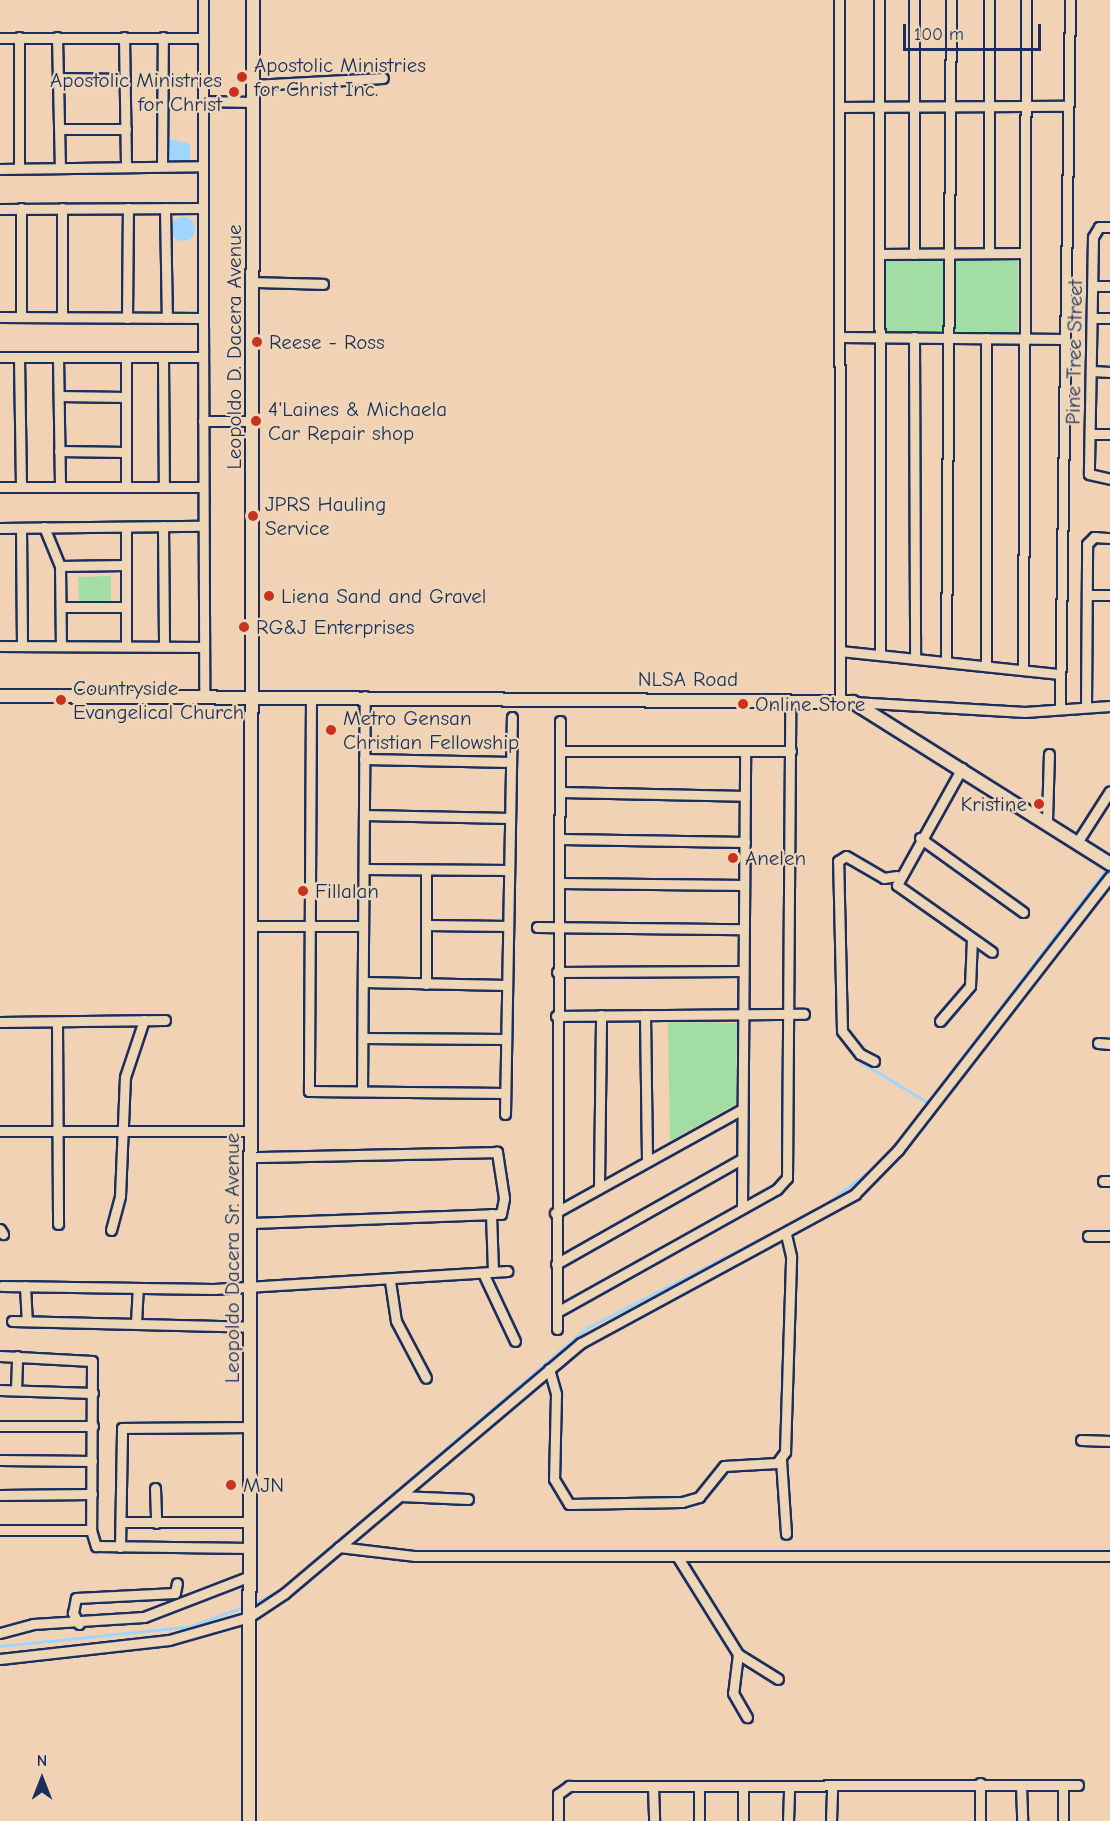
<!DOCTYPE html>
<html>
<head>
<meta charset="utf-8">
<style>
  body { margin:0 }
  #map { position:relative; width:1110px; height:1821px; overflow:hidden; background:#f1d2b5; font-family:"Comic Neue",sans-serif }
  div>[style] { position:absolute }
  .green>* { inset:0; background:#a2dda3 }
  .water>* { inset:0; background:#a0d5fe }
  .round { border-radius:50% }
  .stream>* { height:3px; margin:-1.5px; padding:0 1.5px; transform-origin:1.5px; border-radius:1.5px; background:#a0d5fe }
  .roads { filter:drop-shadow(2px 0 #1b2f5e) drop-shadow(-2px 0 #1b2f5e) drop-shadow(0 2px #1b2f5e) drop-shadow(0 -2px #1b2f5e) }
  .minor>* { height:9px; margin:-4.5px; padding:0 4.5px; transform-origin:4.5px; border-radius:4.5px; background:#efd6b7 }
  .secondary>* { height:12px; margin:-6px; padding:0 6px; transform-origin:6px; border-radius:6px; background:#efd6b7 }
  .dots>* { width:16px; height:16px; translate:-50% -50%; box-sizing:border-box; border:3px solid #efd6b7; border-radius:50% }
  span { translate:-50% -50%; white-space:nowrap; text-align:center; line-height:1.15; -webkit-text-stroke:4.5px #efd6b7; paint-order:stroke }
  .poi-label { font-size:21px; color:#1b2f5e }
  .left { translate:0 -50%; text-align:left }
  .right { translate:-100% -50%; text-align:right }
  .street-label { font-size:21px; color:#1b2f5e }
  .north { position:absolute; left:12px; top:1749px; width:60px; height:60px; -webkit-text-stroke:4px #efd6b7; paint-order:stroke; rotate:0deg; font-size:16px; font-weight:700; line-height:24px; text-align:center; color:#1b2f5e }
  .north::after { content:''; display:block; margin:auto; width:21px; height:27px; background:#1b2f5e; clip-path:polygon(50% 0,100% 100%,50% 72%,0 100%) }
  .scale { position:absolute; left:903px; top:24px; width:138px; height:27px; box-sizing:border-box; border:3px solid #1b2f5e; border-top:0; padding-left:8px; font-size:18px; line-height:21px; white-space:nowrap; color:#1b2f5e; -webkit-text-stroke:4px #efd6b7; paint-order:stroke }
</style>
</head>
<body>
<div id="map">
  <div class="green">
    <i style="clip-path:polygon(885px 258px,1018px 259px,1018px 332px,884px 332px)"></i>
    <i style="clip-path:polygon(111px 576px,111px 601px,79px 601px,78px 577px)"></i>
    <i style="clip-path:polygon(668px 1022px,737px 1023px,736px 1104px,670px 1141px)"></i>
  </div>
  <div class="water">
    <i style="clip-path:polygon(169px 139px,190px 144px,190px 162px,169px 162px)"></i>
    <i class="round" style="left:171px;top:217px;width:24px;height:24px"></i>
  </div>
  <div class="stream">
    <i style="left:859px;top:1061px;width:79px;rotate:31.1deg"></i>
    <i style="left:889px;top:1153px;width:359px;rotate:-52.6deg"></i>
    <i style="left:258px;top:1601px;width:23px;rotate:-25deg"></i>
    <i style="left:279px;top:1591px;width:405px;rotate:-40.5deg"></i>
    <i style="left:587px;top:1328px;width:264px;rotate:-27.2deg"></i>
    <i style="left:822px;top:1207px;width:71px;rotate:-37.5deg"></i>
    <i style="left:0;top:1646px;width:193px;rotate:-5.9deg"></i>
    <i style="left:192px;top:1626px;width:51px;rotate:-20.6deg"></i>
  </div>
  <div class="roads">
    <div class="minor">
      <i style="left:203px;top:0;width:318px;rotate:90deg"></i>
      <i style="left:839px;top:0;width:700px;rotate:89.92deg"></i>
      <i style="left:879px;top:0;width:655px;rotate:89.91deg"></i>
      <i style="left:914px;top:0;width:254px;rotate:90deg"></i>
      <i style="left:989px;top:0;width:253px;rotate:90deg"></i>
      <i style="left:19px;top:37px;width:131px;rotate:90deg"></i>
      <i style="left:57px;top:37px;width:130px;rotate:88.7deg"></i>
      <i style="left:124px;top:37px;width:128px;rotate:89.1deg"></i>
      <i style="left:0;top:38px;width:203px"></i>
      <i style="left:59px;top:78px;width:65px;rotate:0.9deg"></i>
      <i style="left:253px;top:85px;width:130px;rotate:-3.1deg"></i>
      <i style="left:203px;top:101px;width:50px;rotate:1.1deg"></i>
      <i style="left:839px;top:107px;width:229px;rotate:-0.3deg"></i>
      <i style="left:60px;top:129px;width:66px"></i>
      <i style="left:162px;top:165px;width:128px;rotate:-89.6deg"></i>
      <i style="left:0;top:169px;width:203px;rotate:-0.8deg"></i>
      <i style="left:165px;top:208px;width:110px;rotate:89deg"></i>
      <i style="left:0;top:209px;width:203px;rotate:-0.3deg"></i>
      <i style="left:1110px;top:227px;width:11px;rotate:180deg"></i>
      <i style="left:1099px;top:227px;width:12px;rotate:121deg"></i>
      <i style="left:1093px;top:237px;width:237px;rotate:91deg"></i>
      <i style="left:1089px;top:474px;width:22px;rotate:13deg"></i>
      <i style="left:880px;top:254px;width:145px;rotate:-0.4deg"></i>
      <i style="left:253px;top:282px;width:70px;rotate:1.6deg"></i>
      <i style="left:1094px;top:286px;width:16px"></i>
      <i style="left:0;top:317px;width:203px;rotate:0.3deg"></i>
      <i style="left:203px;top:318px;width:377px;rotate:89.8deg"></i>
      <i style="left:21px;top:317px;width:109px;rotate:-90deg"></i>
      <i style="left:62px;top:317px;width:109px;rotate:-90deg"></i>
      <i style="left:127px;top:318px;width:110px;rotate:-89.5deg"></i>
      <i style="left:1094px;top:318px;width:16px"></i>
      <i style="left:840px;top:337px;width:225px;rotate:0.5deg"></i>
      <i style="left:914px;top:337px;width:322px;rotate:89.8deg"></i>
      <i style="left:0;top:357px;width:203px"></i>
      <i style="left:58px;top:357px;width:130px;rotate:89.1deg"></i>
      <i style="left:126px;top:357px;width:130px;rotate:90deg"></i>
      <i style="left:19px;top:358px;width:129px;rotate:89.1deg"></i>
      <i style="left:163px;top:358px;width:129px;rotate:89.6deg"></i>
      <i style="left:1092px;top:371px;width:18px;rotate:3deg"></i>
      <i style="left:59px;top:396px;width:67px;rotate:0.9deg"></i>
      <i style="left:203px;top:421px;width:50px"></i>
      <i style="left:1091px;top:434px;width:19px"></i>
      <i style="left:59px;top:451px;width:67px;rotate:0.9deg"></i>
      <i style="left:0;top:487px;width:203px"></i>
      <i style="left:163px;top:526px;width:120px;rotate:89.5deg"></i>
      <i style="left:44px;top:527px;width:42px;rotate:67.7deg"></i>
      <i style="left:60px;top:566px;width:80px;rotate:89.3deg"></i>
      <i style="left:126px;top:527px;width:119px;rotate:90deg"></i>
      <i style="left:0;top:528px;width:203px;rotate:-0.6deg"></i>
      <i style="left:21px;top:528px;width:117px;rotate:89.5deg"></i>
      <i style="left:60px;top:566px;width:65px;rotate:-0.9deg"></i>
      <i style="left:1088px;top:595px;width:22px"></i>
      <i style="left:61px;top:607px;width:65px"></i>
      <i style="left:0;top:646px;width:204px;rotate:0.3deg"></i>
      <i style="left:840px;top:651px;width:221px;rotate:6deg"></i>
      <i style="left:946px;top:662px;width:662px;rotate:-89.57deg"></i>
      <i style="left:986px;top:666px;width:328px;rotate:-90deg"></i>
      <i style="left:1023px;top:670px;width:670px;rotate:-89.74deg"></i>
      <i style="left:311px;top:696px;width:395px;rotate:90.3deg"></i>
      <i style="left:309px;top:1091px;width:196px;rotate:0.6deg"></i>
      <i style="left:853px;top:702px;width:172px;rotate:3.3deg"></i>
      <i style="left:1025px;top:712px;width:85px;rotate:-4deg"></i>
      <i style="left:1060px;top:707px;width:707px;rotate:-89.19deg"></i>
      <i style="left:1086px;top:707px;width:163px;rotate:-89.6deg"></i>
      <i style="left:1087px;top:544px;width:10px;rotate:-45deg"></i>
      <i style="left:1094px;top:537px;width:16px;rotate:4deg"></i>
      <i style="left:560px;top:721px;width:591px;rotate:90.29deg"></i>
      <i style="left:557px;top:1312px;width:252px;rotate:-29.2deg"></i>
      <i style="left:777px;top:1189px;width:15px;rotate:-48deg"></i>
      <i style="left:787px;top:1178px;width:478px;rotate:-89.6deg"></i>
      <i style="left:561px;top:751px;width:230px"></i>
      <i style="left:364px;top:759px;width:147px;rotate:1.2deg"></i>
      <i style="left:962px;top:768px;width:134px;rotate:119.1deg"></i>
      <i style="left:897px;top:885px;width:116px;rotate:35.2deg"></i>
      <i style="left:560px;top:792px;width:185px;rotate:1.2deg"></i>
      <i style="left:364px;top:815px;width:146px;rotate:1.2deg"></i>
      <i style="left:1047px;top:820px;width:66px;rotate:-88.3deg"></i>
      <i style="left:920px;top:838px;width:127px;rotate:35.7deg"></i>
      <i style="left:561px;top:839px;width:184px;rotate:0.9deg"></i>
      <i style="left:1078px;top:841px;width:59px;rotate:-57.4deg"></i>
      <i style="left:364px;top:869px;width:145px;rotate:0.4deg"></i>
      <i style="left:559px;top:883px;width:185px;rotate:0.6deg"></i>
      <i style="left:426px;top:925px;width:82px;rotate:0.7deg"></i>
      <i style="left:254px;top:926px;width:109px"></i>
      <i style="left:537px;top:927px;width:206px;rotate:0.6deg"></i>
      <i style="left:557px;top:972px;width:186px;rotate:-0.3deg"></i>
      <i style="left:363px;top:982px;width:144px;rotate:1.2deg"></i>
      <i style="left:426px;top:984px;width:114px;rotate:-90deg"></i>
      <i style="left:645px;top:1015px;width:145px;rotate:89.2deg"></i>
      <i style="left:556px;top:1016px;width:248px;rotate:-0.5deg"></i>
      <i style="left:940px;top:1021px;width:46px;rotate:-49.4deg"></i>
      <i style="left:970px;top:986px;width:47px;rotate:-87.6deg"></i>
      <i style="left:0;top:1022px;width:165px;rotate:-0.7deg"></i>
      <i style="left:57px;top:1022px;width:202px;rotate:89.7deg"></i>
      <i style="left:363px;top:1038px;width:143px;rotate:0.4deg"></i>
      <i style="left:1098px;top:1043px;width:12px;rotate:5deg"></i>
      <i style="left:874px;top:1061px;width:16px;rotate:-153deg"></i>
      <i style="left:860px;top:1054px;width:29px;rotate:-128deg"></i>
      <i style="left:842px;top:1031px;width:170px;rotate:-91.3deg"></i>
      <i style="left:838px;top:861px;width:9px;rotate:-32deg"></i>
      <i style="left:846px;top:856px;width:44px;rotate:30.1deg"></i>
      <i style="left:884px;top:878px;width:13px;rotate:-9deg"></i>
      <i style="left:362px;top:1091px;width:395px;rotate:-89.6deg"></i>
      <i style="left:505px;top:1114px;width:397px;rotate:-89deg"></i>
      <i style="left:0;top:1131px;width:252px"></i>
      <i style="left:1103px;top:1181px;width:7px"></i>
      <i style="left:599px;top:1185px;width:170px;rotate:-89.3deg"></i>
      <i style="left:742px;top:1207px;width:455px;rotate:-89.6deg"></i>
      <i style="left:555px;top:1213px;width:213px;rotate:-29deg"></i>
      <i style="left:491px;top:1214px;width:58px;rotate:88deg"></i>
      <i style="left:252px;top:1223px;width:249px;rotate:-2.1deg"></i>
      <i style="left:501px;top:1214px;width:16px;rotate:-79deg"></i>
      <i style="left:504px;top:1198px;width:47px;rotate:-98.7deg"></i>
      <i style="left:497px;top:1152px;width:245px;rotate:178.8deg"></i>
      <i style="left:0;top:1229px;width:6px;rotate:59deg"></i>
      <i style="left:111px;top:1230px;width:35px;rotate:-75deg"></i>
      <i style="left:120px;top:1196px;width:119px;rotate:-87.6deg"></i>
      <i style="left:125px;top:1077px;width:60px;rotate:-71.6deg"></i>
      <i style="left:1088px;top:1236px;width:22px"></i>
      <i style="left:556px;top:1264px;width:211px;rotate:-29.5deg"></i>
      <i style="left:483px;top:1273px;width:75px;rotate:64.8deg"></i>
      <i style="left:390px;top:1281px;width:40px;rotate:81.5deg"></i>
      <i style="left:396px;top:1321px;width:64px;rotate:62.2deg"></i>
      <i style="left:2px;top:1286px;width:212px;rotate:0.8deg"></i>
      <i style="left:214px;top:1289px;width:294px;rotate:-3.5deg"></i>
      <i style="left:25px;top:1286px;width:35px;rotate:87deg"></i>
      <i style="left:557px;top:1312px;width:17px;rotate:90deg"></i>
      <i style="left:12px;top:1321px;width:239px;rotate:1.4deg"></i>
      <i style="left:136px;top:1323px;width:35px;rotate:-87deg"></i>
      <i style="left:0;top:1356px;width:92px;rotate:3.1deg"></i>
      <i style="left:92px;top:1361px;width:169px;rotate:90.3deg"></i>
      <i style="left:91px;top:1530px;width:17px;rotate:73deg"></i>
      <i style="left:96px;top:1546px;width:154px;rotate:0.7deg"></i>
      <i style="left:549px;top:1369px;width:26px;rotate:74deg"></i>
      <i style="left:556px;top:1394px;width:85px;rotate:91.3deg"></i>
      <i style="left:554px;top:1479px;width:29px;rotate:59deg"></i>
      <i style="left:569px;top:1504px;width:113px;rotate:-1deg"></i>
      <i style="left:682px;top:1502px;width:18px;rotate:-16deg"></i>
      <i style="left:699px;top:1497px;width:40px;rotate:-51deg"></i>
      <i style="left:724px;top:1466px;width:53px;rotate:-3.2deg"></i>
      <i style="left:777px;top:1463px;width:14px;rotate:-54deg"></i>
      <i style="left:785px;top:1452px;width:196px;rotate:-88.2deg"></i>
      <i style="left:791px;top:1256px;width:23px;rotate:-103deg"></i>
      <i style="left:0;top:1390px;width:93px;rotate:1.8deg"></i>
      <i style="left:16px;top:1390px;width:34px;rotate:-88deg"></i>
      <i style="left:0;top:1426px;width:93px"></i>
      <i style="left:1081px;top:1440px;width:29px;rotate:2deg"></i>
      <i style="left:0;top:1460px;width:92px;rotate:0.6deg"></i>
      <i style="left:781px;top:1460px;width:74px;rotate:86.1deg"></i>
      <i style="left:155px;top:1488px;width:35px;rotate:88deg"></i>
      <i style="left:0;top:1495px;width:92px;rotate:-0.6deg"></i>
      <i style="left:400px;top:1496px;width:68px;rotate:2.5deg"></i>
      <i style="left:121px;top:1522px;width:129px"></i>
      <i style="left:0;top:1530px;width:91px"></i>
      <i style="left:120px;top:1547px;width:119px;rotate:-89deg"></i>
      <i style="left:122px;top:1428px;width:129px;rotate:-0.4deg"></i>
      <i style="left:339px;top:1547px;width:77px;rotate:6.8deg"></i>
      <i style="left:415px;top:1556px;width:695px"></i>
      <i style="left:677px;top:1556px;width:115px;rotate:58.1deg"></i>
      <i style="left:738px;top:1654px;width:47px;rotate:32deg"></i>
      <i style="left:79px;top:1624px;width:13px;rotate:-119deg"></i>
      <i style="left:73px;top:1613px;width:15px;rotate:-79deg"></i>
      <i style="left:76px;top:1598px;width:99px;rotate:-2.9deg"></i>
      <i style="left:175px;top:1593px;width:10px;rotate:-79deg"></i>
      <i style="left:0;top:1633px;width:34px;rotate:-15deg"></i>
      <i style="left:33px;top:1624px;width:111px;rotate:-3.6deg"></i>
      <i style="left:144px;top:1617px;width:114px;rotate:-21.1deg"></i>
      <i style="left:738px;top:1654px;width:39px;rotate:97deg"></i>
      <i style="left:733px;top:1693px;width:28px;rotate:60deg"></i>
      <i style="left:0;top:1659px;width:170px;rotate:-6.4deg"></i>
      <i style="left:169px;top:1640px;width:83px;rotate:-16deg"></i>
      <i style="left:249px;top:1617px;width:43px;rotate:-33.7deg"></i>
      <i style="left:285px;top:1593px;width:387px;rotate:-40.2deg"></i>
      <i style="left:581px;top:1343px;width:312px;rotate:-28.5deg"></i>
      <i style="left:855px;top:1194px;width:62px;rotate:-45.7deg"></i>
      <i style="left:898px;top:1150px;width:346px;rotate:-52.2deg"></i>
      <i style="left:980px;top:1783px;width:38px;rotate:90deg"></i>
      <i style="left:1021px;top:1785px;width:36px;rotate:88deg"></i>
      <i style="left:653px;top:1787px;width:34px;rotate:88deg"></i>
      <i style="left:743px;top:1788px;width:33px;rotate:90deg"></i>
      <i style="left:558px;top:1821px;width:27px;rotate:-90deg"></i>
      <i style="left:558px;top:1794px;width:14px;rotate:-36deg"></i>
      <i style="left:569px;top:1786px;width:509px;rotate:-0.11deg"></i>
      <i style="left:699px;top:1821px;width:33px;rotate:-90deg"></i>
      <i style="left:788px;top:1821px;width:34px;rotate:-88deg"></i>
      <i style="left:831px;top:1821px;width:36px;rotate:-88deg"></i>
      <i style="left:1063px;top:1821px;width:36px;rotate:-90deg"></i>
    </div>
    <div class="secondary">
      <i style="left:0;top:696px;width:853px;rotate:0.4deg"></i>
      <i style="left:853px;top:702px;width:304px;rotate:32.2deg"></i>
      <i style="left:249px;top:1821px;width:1821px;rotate:-89.87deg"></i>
    </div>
  </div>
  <div class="dots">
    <i style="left:242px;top:77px;background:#c8321e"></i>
    <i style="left:234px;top:92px;background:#c8321e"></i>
    <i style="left:257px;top:342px;background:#c8321e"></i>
    <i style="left:256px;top:421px;background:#c8321e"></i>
    <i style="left:253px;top:516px;background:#c8321e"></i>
    <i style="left:269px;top:596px;background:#c8321e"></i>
    <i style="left:244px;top:627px;background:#c8321e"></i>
    <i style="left:61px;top:700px;background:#c8321e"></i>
    <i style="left:743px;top:704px;background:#c8321e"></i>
    <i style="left:331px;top:730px;background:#c8321e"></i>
    <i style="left:1039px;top:804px;background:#c8321e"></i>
    <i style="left:733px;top:858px;background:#c8321e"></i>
    <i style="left:303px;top:891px;background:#c8321e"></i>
    <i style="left:231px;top:1485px;background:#c8321e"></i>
  </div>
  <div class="poi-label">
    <span class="left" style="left:254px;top:77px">Apostolic Ministries<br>for Christ Inc.</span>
    <span class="right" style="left:222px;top:92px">Apostolic Ministries<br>for Christ</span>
    <span class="left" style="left:269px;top:342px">Reese - Ross</span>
    <span class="left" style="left:268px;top:421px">4'Laines &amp; Michaela<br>Car Repair shop</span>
    <span class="left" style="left:265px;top:516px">JPRS Hauling<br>Service</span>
    <span class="left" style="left:281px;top:596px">Liena Sand and Gravel</span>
    <span class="left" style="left:256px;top:627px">RG&amp;J Enterprises</span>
    <span class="left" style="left:73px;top:700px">Countryside<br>Evangelical Church</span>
    <span class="left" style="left:755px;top:704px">Online Store</span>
    <span class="left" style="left:343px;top:730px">Metro Gensan<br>Christian Fellowship</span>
    <span class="right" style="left:1027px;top:804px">Kristine</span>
    <span class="left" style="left:745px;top:858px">Anelen</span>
    <span class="left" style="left:315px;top:891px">Fillalan</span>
    <span class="left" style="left:243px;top:1485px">MJN</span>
  </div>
  <div class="street-label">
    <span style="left:234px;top:347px;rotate:-90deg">Leopoldo D. Dacera Avenue</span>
    <span style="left:1074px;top:352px;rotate:-89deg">Pine Tree Street</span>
    <span style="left:688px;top:679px">NLSA Road</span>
    <span style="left:232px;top:1258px;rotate:-90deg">Leopoldo Dacera Sr. Avenue</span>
  </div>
  <div class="north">N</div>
  <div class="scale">100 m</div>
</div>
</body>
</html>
